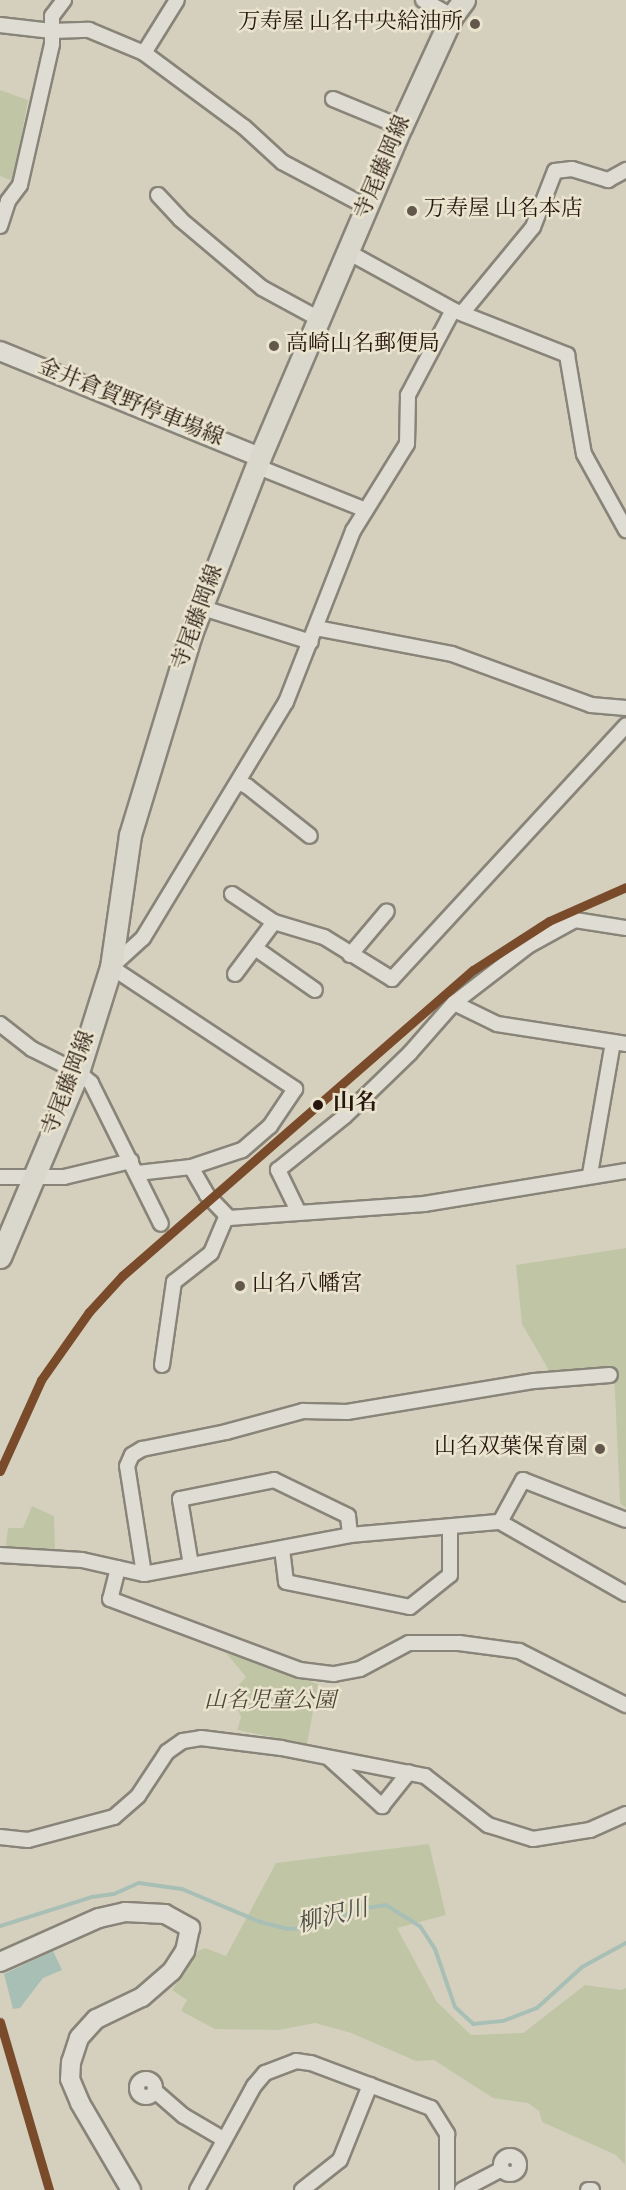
<!DOCTYPE html>
<html>
<head>
<meta charset="utf-8">
<style>
  body { margin:0 }
  #map { position:relative; width:626px; height:2190px; overflow:hidden; background:#d5d0be; font-family:"Sorts Mill Goudy","Noto Serif JP",serif }
  div>[style] { position:absolute }
  .green>* { inset:0; background:#c0c6a5 }
  .water>* { inset:0; background:#a8bfb6 }
  .stream>* { height:4px; margin:-2px; padding:0 2px; transform-origin:2px; border-radius:2px; background:#a8bfb6 }
  .roads { filter:drop-shadow(2px 0 #898479) drop-shadow(-2px 0 #898479) drop-shadow(0 2px #898479) drop-shadow(0 -2px #898479) }
  .street>* { height:14px; margin:-7px; padding:0 7px; transform-origin:7px; border-radius:7px; background:#dfddd3 }
  .street>.ring { margin:-7px; padding:0; box-sizing:content-box; background:none; border:14px solid #dfddd3; border-radius:50% }
  .secondary>* { height:18px; margin:-9px; padding:0 9px; transform-origin:9px; border-radius:9px; background:#dfddd3 }
  .primary>* { height:21px; margin:-10.5px; padding:0 10.5px; transform-origin:10.5px; border-radius:10.5px; background:#dad7cc }
  .rail-1>* { height:9px; margin:-4.5px; padding:0 4.5px; transform-origin:4.5px; border-radius:4.5px; background:#7a4b2a }
  .dots>* { width:16px; height:16px; translate:-50% -50%; box-sizing:border-box; border:3px solid #eae4ce; border-radius:50% }
  span { translate:-50% -50%; white-space:nowrap; text-align:center; line-height:1.15; -webkit-text-stroke:5px #eae4ce; paint-order:stroke }
  .poi-label { font-size:22px; color:#26160f }
  .right { translate:-100% -50%; text-align:right }
  .left { translate:0 -50%; text-align:left }
  .street-label { font-size:22px; color:#26160f }
  .stop-label { font-size:22px; color:#26160f; font-weight:700 }
  .park-label { font-size:22px; color:#4f4836; font-style:italic }
  .water-label { font-size:24px; color:#4c4f48; font-style:italic }
</style>
</head>
<body>
<div id="map">
  <div class="green">
    <i style="clip-path:polygon(0 90px,28px 100px,13px 181px,0 176px)"></i>
    <i style="clip-path:polygon(626px 1248px,626px 1508px,620px 1503px,614px 1371px,551px 1374px,522px 1324px,516px 1265px)"></i>
    <i style="clip-path:polygon(32px 1506px,54px 1516px,55px 1550px,20px 1552px,6px 1545px,8px 1528px,23px 1528px)"></i>
    <i style="clip-path:polygon(226px 1653px,318px 1684px,307px 1744px,237px 1730px,241px 1717px,231px 1693px,246px 1677px)"></i>
    <i style="clip-path:polygon(429px 1844px,446px 1915px,397px 1928px,437px 2002px,471px 2035px,523px 2033px,585px 1985px,621px 1990px,626px 1988px,625px 2165px,616px 2155px,542px 2122px,539px 2111px,528px 2103px,493px 2098px,434px 2060px,416px 2061px,351px 2033px,315px 2023px,279px 2030px,215px 2029px,181px 2011px,187px 2000px,172px 1990px,198px 1951px,205px 1948px,226px 1956px,276px 1863px)"></i>
  </div>
  <div class="water">
    <i style="clip-path:polygon(53px 1951px,62px 1970px,43px 1978px,20px 2008px,13px 2009px,4px 1974px)"></i>
  </div>
  <div class="stream">
    <i style="left:0;top:1926px;width:96px;rotate:-17.5deg"></i>
    <i style="left:92px;top:1897px;width:22px;rotate:-8deg"></i>
    <i style="left:114px;top:1894px;width:27px;rotate:-24deg"></i>
    <i style="left:139px;top:1883px;width:43px;rotate:7.9deg"></i>
    <i style="left:182px;top:1889px;width:85px;rotate:22.9deg"></i>
    <i style="left:260px;top:1922px;width:29px;rotate:14deg"></i>
    <i style="left:288px;top:1929px;width:23px;rotate:-5deg"></i>
    <i style="left:311px;top:1927px;width:52px;rotate:-20.2deg"></i>
    <i style="left:360px;top:1909px;width:26px;rotate:-9deg"></i>
    <i style="left:386px;top:1905px;width:40px;rotate:32deg"></i>
    <i style="left:420px;top:1926px;width:27px;rotate:57deg"></i>
    <i style="left:435px;top:1949px;width:61px;rotate:71deg"></i>
    <i style="left:455px;top:2007px;width:25px;rotate:43deg"></i>
    <i style="left:473px;top:2024px;width:30px;rotate:-6deg"></i>
    <i style="left:503px;top:2021px;width:36px;rotate:-21deg"></i>
    <i style="left:537px;top:2008px;width:61px;rotate:-42.3deg"></i>
    <i style="left:582px;top:1967px;width:50px;rotate:-28.6deg"></i>
  </div>
  <div class="roads">
    <div class="street">
      <i style="left:423px;top:0;width:33px;rotate:29deg"></i>
      <i style="left:0;top:25px;width:52px;rotate:6.6deg"></i>
      <i style="left:52px;top:31px;width:37px;rotate:-2deg"></i>
      <i style="left:89px;top:30px;width:60px;rotate:22.7deg"></i>
      <i style="left:144px;top:53px;width:124px;rotate:36.5deg"></i>
      <i style="left:244px;top:127px;width:52px;rotate:42.6deg"></i>
      <i style="left:282px;top:162px;width:96px;rotate:27.9deg"></i>
      <i style="left:144px;top:53px;width:62px;rotate:-58.1deg"></i>
      <i style="left:333px;top:99px;width:74px;rotate:22.4deg"></i>
      <i style="left:158px;top:195px;width:33px;rotate:47deg"></i>
      <i style="left:180px;top:219px;width:107px;rotate:40.1deg"></i>
      <i style="left:262px;top:288px;width:65px;rotate:28.5deg"></i>
      <i style="left:0;top:226px;width:26px;rotate:-72deg"></i>
      <i style="left:8px;top:201px;width:20px;rotate:-53deg"></i>
      <i style="left:20px;top:185px;width:145px;rotate:-77.2deg"></i>
      <i style="left:52px;top:44px;width:28px;rotate:-90deg"></i>
      <i style="left:52px;top:16px;width:20px;rotate:-53deg"></i>
      <i style="left:348px;top:252px;width:120px;rotate:28.9deg"></i>
      <i style="left:453px;top:310px;width:123px;rotate:21.5deg"></i>
      <i style="left:567px;top:355px;width:100px;rotate:80.3deg"></i>
      <i style="left:584px;top:454px;width:87px;rotate:61.1deg"></i>
      <i style="left:463px;top:312px;width:110px;rotate:-50.5deg"></i>
      <i style="left:533px;top:227px;width:60px;rotate:-68.6deg"></i>
      <i style="left:555px;top:171px;width:17px;rotate:-7deg"></i>
      <i style="left:572px;top:169px;width:38px;rotate:17deg"></i>
      <i style="left:608px;top:180px;width:21px;rotate:-29deg"></i>
      <i style="left:256px;top:466px;width:118px;rotate:21.8deg"></i>
      <i style="left:203px;top:608px;width:113px;rotate:17.5deg"></i>
      <i style="left:316px;top:628px;width:138px;rotate:10.8deg"></i>
      <i style="left:452px;top:654px;width:148px;rotate:20.1deg"></i>
      <i style="left:591px;top:705px;width:35px;rotate:5deg"></i>
      <i style="left:239px;top:783px;width:9px;rotate:21deg"></i>
      <i style="left:247px;top:786px;width:80px;rotate:38.4deg"></i>
      <i style="left:232px;top:894px;width:50px;rotate:33.7deg"></i>
      <i style="left:274px;top:922px;width:52px;rotate:16.7deg"></i>
      <i style="left:324px;top:937px;width:80px;rotate:31.7deg"></i>
      <i style="left:392px;top:979px;width:345px;rotate:-47.3deg"></i>
      <i style="left:255px;top:948px;width:73px;rotate:35deg"></i>
      <i style="left:350px;top:955px;width:57px;rotate:-49.9deg"></i>
      <i style="left:111px;top:967px;width:43px;rotate:-42.2deg"></i>
      <i style="left:143px;top:938px;width:276px;rotate:-58.8deg"></i>
      <i style="left:286px;top:702px;width:184px;rotate:-68.6deg"></i>
      <i style="left:353px;top:531px;width:102px;rotate:-58.2deg"></i>
      <i style="left:407px;top:444px;width:49px;rotate:-88.8deg"></i>
      <i style="left:408px;top:395px;width:96px;rotate:-62.1deg"></i>
      <i style="left:111px;top:967px;width:221px;rotate:33.5deg"></i>
      <i style="left:295px;top:1089px;width:45px;rotate:124deg"></i>
      <i style="left:270px;top:1126px;width:37px;rotate:139deg"></i>
      <i style="left:242px;top:1150px;width:54px;rotate:161.6deg"></i>
      <i style="left:191px;top:1167px;width:54px;rotate:173.7deg"></i>
      <i style="left:235px;top:974px;width:65px;rotate:-53.1deg"></i>
      <i style="left:454px;top:1003px;width:48px;rotate:26deg"></i>
      <i style="left:497px;top:1024px;width:131px;rotate:8.8deg"></i>
      <i style="left:0;top:1024px;width:41px;rotate:38deg"></i>
      <i style="left:32px;top:1049px;width:51px;rotate:26.6deg"></i>
      <i style="left:78px;top:1072px;width:17px;rotate:40deg"></i>
      <i style="left:91px;top:1083px;width:157px;rotate:63.6deg"></i>
      <i style="left:191px;top:1167px;width:32px;rotate:60deg"></i>
      <i style="left:207px;top:1195px;width:32px;rotate:46deg"></i>
      <i style="left:229px;top:1218px;width:196px;rotate:-4.1deg"></i>
      <i style="left:424px;top:1204px;width:205px;rotate:-9.3deg"></i>
      <i style="left:590px;top:1174px;width:134px;rotate:-80.1deg"></i>
      <i style="left:0;top:1177px;width:64px"></i>
      <i style="left:64px;top:1177px;width:69px;rotate:-13.4deg"></i>
      <i style="left:298px;top:1211px;width:46px;rotate:-116deg"></i>
      <i style="left:278px;top:1170px;width:86px;rotate:-38.9deg"></i>
      <i style="left:345px;top:1116px;width:91px;rotate:-44.1deg"></i>
      <i style="left:410px;top:1053px;width:67px;rotate:-48.7deg"></i>
      <i style="left:454px;top:1003px;width:93px;rotate:-37.6deg"></i>
      <i style="left:528px;top:946px;width:54px;rotate:-29deg"></i>
      <i style="left:575px;top:920px;width:52px;rotate:8.9deg"></i>
      <i style="left:162px;top:1365px;width:84px;rotate:-81.8deg"></i>
      <i style="left:174px;top:1282px;width:47px;rotate:-38.1deg"></i>
      <i style="left:211px;top:1253px;width:39px;rotate:-67deg"></i>
      <i style="left:500px;top:1522px;width:48px;rotate:-61.3deg"></i>
      <i style="left:523px;top:1480px;width:110px;rotate:21.2deg"></i>
      <i style="left:282px;top:1549px;width:33px;rotate:83deg"></i>
      <i style="left:286px;top:1582px;width:126px;rotate:11.4deg"></i>
      <i style="left:410px;top:1607px;width:51px;rotate:-38.7deg"></i>
      <i style="left:450px;top:1575px;width:47px;rotate:-90deg"></i>
      <i style="left:0;top:1555px;width:82px;rotate:3.5deg"></i>
      <i style="left:82px;top:1560px;width:64px;rotate:12.7deg"></i>
      <i style="left:144px;top:1574px;width:210px;rotate:-10.7deg"></i>
      <i style="left:350px;top:1535px;width:151px;rotate:-5deg"></i>
      <i style="left:500px;top:1522px;width:145px;rotate:29.7deg"></i>
      <i style="left:191px;top:1565px;width:67px;rotate:-99.5deg"></i>
      <i style="left:180px;top:1499px;width:96px;rotate:-11.4deg"></i>
      <i style="left:274px;top:1480px;width:82px;rotate:25.9deg"></i>
      <i style="left:348px;top:1516px;width:19px;rotate:84deg"></i>
      <i style="left:118px;top:1568px;width:32px;rotate:104deg"></i>
      <i style="left:110px;top:1599px;width:203px;rotate:20.5deg"></i>
      <i style="left:300px;top:1670px;width:34px;rotate:7deg"></i>
      <i style="left:334px;top:1674px;width:26px;rotate:-11deg"></i>
      <i style="left:360px;top:1669px;width:55px;rotate:-28deg"></i>
      <i style="left:409px;top:1643px;width:50px"></i>
      <i style="left:459px;top:1643px;width:61px;rotate:7.6deg"></i>
      <i style="left:519px;top:1651px;width:120px;rotate:26.8deg"></i>
      <i style="left:144px;top:1574px;width:109px;rotate:-98.9deg"></i>
      <i style="left:127px;top:1466px;width:12px;rotate:-66deg"></i>
      <i style="left:132px;top:1455px;width:12px;rotate:-31deg"></i>
      <i style="left:142px;top:1449px;width:86px;rotate:-11.4deg"></i>
      <i style="left:226px;top:1432px;width:80px;rotate:-15.3deg"></i>
      <i style="left:303px;top:1411px;width:44px;rotate:1.3deg"></i>
      <i style="left:347px;top:1412px;width:190px;rotate:-9.4deg"></i>
      <i style="left:534px;top:1381px;width:76px;rotate:-4.5deg"></i>
      <i style="left:329px;top:1758px;width:72px;rotate:42.2deg"></i>
      <i style="left:382px;top:1806px;width:43px;rotate:-51.5deg"></i>
      <i style="left:0;top:1837px;width:28px;rotate:6deg"></i>
      <i style="left:28px;top:1840px;width:89px;rotate:-15deg"></i>
      <i style="left:114px;top:1817px;width:32px;rotate:-41deg"></i>
      <i style="left:138px;top:1796px;width:53px;rotate:-56.6deg"></i>
      <i style="left:167px;top:1752px;width:19px;rotate:-35deg"></i>
      <i style="left:183px;top:1741px;width:18px;rotate:-9deg"></i>
      <i style="left:201px;top:1738px;width:81px;rotate:7.1deg"></i>
      <i style="left:281px;top:1748px;width:147px;rotate:11deg"></i>
      <i style="left:425px;top:1776px;width:80px;rotate:37.9deg"></i>
      <i style="left:488px;top:1825px;width:47px;rotate:17.3deg"></i>
      <i style="left:533px;top:1839px;width:58px;rotate:-9deg"></i>
      <i style="left:590px;top:1830px;width:39px;rotate:-24deg"></i>
      <i class="ring" style="left:137px;top:2079px;width:4px;height:4px"></i>
      <i style="left:155px;top:2091px;width:38px;rotate:41deg"></i>
      <i style="left:184px;top:2116px;width:45px;rotate:30.5deg"></i>
      <i class="ring" style="left:501px;top:2156px;width:4px;height:4px"></i>
      <i style="left:197px;top:2190px;width:119px;rotate:-61.3deg"></i>
      <i style="left:254px;top:2086px;width:17px;rotate:-50deg"></i>
      <i style="left:265px;top:2073px;width:33px;rotate:-21deg"></i>
      <i style="left:296px;top:2061px;width:15px;rotate:8deg"></i>
      <i style="left:311px;top:2063px;width:128px;rotate:20.6deg"></i>
      <i style="left:431px;top:2108px;width:31px;rotate:58deg"></i>
      <i style="left:447px;top:2134px;width:56px;rotate:90deg"></i>
      <i style="left:302px;top:2190px;width:48px;rotate:-38.3deg"></i>
      <i style="left:340px;top:2160px;width:81px;rotate:-68.2deg"></i>
      <i style="left:462px;top:2190px;width:45px;rotate:-27.7deg"></i>
      <i style="left:588px;top:2190px;width:4px"></i>
    </div>
    <div class="secondary">
      <i style="left:0;top:351px;width:281px;rotate:22.2deg"></i>
      <i style="left:0;top:1962px;width:108px;rotate:-24deg"></i>
      <i style="left:99px;top:1918px;width:27px;rotate:-13deg"></i>
      <i style="left:125px;top:1912px;width:40px;rotate:2.9deg"></i>
      <i style="left:165px;top:1914px;width:29px;rotate:29deg"></i>
      <i style="left:190px;top:1928px;width:24px;rotate:102deg"></i>
      <i style="left:185px;top:1951px;width:24px;rotate:123deg"></i>
      <i style="left:172px;top:1971px;width:40px;rotate:139deg"></i>
      <i style="left:142px;top:1997px;width:51px;rotate:154.4deg"></i>
      <i style="left:96px;top:2019px;width:25px;rotate:132deg"></i>
      <i style="left:79px;top:2038px;width:25px;rotate:108deg"></i>
      <i style="left:71px;top:2062px;width:17px;rotate:93deg"></i>
      <i style="left:70px;top:2079px;width:26px;rotate:67deg"></i>
      <i style="left:80px;top:2103px;width:101px;rotate:59.6deg"></i>
    </div>
    <div class="primary">
      <i style="left:0;top:1257px;width:201px;rotate:-67.1deg"></i>
      <i style="left:78px;top:1072px;width:110px;rotate:-72.6deg"></i>
      <i style="left:111px;top:967px;width:133px;rotate:-81.8deg"></i>
      <i style="left:130px;top:835px;width:210px;rotate:-73.1deg"></i>
      <i style="left:191px;top:634px;width:190px;rotate:-68.7deg"></i>
      <i style="left:260px;top:457px;width:359px;rotate:-66.9deg"></i>
      <i style="left:401px;top:127px;width:122px;rotate:-65.3deg"></i>
      <i style="left:452px;top:16px;width:20px;rotate:-53deg"></i>
    </div>
  </div>
  <div class="rail-1">
    <i style="left:0;top:1471px;width:100px;rotate:-65.7deg"></i>
    <i style="left:41px;top:1380px;width:83px;rotate:-54.8deg"></i>
    <i style="left:89px;top:1312px;width:49px;rotate:-47.5deg"></i>
    <i style="left:122px;top:1276px;width:466px;rotate:-41.1deg"></i>
    <i style="left:473px;top:970px;width:90px;rotate:-32.8deg"></i>
    <i style="left:549px;top:921px;width:84px;rotate:-23.8deg"></i>
    <i style="left:0;top:2022px;width:175px;rotate:73.7deg"></i>
  </div>
  <div class="dots">
    <i style="left:475px;top:24px;background:#63574c"></i>
    <i style="left:412px;top:211px;background:#63574c"></i>
    <i style="left:274px;top:346px;background:#63574c"></i>
    <i style="left:318px;top:1105px;background:#26160f"></i>
    <i style="left:240px;top:1286px;background:#63574c"></i>
    <i style="left:600px;top:1449px;background:#63574c"></i>
  </div>
  <div class="poi-label">
    <span class="right" style="left:463px;top:24px">万寿屋 山名中央給油所</span>
    <span class="left" style="left:424px;top:211px">万寿屋 山名本店</span>
    <span class="left" style="left:286px;top:346px">高崎山名郵便局</span>
    <span class="left" style="left:252px;top:1286px">山名八幡宮</span>
    <span class="right" style="left:588px;top:1449px">山名双葉保育園</span>
  </div>
  <div class="street-label">
    <span style="left:384px;top:168px;rotate:-67deg">寺尾藤岡線</span>
    <span style="left:130px;top:404px;rotate:22deg">金井倉賀野停車場線</span>
    <span style="left:199px;top:618px;rotate:-70deg">寺尾藤岡線</span>
    <span style="left:70px;top:1084px;rotate:-69deg">寺尾藤岡線</span>
  </div>
  <div class="stop-label">
    <span class="left" style="left:333px;top:1105px">山名</span>
  </div>
  <div class="park-label">
    <span style="left:270px;top:1703px">山名児童公園</span>
  </div>
  <div class="water-label">
    <span style="left:333px;top:1918px;rotate:-14deg">柳沢川</span>
  </div>
</div>
</body>
</html>
